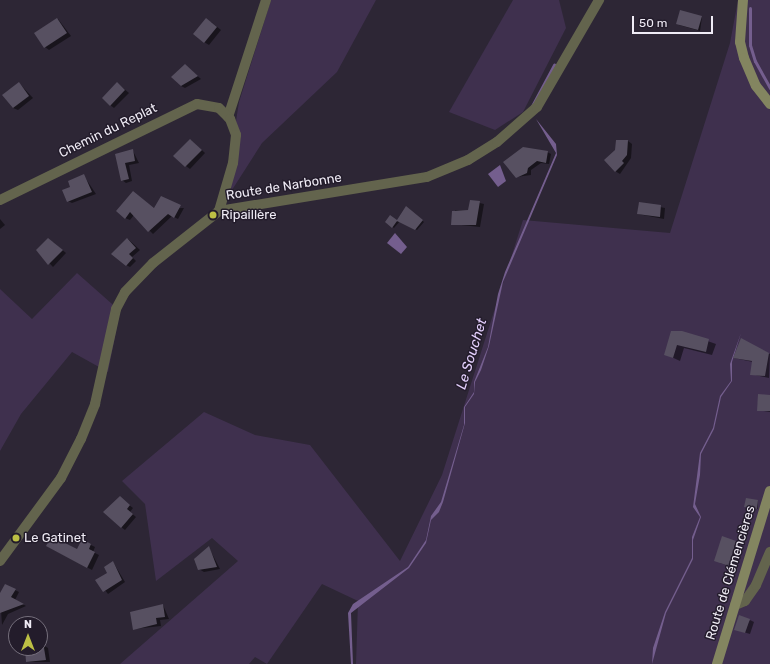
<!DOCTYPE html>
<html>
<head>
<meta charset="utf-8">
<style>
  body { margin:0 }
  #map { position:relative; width:770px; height:664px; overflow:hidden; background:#2d2635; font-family:Rubik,sans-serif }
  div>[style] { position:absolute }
  .green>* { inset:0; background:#3f304e }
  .water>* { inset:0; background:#745e8e }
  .shadow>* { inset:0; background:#0007 }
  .stream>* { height:3px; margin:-1.5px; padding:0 1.5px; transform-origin:1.5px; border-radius:1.5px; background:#745e8e }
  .building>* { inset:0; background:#575061 }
  .street>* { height:10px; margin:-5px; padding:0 5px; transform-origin:5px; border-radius:5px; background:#63644d }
  .secondary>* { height:10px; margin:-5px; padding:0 5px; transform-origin:5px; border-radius:5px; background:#838560 }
  .dots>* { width:11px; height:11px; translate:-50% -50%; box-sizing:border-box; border:2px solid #231c2b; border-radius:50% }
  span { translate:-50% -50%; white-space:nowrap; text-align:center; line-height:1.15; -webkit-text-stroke:3px #231c2b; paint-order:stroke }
  .street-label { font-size:13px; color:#efebf5 }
  .poi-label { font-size:13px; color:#efebf5 }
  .left { translate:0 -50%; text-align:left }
  .water-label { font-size:14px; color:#e5d1fe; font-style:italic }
  .north { position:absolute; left:8px; top:616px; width:40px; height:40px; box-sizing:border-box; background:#231c2b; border:1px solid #756f7c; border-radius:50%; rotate:0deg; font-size:11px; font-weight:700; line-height:16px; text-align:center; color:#efebf5 }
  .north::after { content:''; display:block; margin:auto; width:14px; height:18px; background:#bcbf44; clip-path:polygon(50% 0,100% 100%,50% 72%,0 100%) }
  .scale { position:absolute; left:632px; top:16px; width:81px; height:18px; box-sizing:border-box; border:2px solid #efebf5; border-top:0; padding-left:5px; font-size:12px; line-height:14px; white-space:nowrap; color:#efebf5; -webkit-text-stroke:3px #231c2b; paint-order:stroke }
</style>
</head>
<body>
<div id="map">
  <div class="green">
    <i style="clip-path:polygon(271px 0,376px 0,337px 72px,262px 143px,223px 204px,239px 102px)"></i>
    <i style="clip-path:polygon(513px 0,559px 0,566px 28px,523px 112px,495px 130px,449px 112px)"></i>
    <i style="clip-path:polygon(738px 0,770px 0,770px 664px,356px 664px,358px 601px,322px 584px,267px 664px,255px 657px,249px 664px,120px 664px,238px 561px,212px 538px,156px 581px,145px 504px,122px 481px,204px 412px,255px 435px,310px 445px,400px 561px,442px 475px,523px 220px,670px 233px,730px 43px)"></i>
    <i style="clip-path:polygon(77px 273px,120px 311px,108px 372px,72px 352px,21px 414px,0 451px,0 289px,32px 319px)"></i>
  </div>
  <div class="water">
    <i style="clip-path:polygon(536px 119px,556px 144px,557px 155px,503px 282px,489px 346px,481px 370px,475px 382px,474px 394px,465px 407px,465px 423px,443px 502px,439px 512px,431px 520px,426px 543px,409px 568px,351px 613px,353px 664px,351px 664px,348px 613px,353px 604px,408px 567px,426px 540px,431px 516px,441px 502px,464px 425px,464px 407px,474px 392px,474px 382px,488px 347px,498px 294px,505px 272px,556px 153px)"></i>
    <i style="clip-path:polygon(500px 165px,506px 181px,498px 187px,488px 174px)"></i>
    <i style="clip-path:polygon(395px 233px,407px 247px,401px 254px,387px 243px)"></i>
    <i style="clip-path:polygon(741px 333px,732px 362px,732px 381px,721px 397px,714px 429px,701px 454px,700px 475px,695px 504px,701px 517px,693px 540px,693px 559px,666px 613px,652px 664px,653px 648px,665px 612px,692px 558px,692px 537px,700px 517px,693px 507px,700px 453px,713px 428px,720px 396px,731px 381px,730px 364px)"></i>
  </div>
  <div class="shadow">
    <i style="clip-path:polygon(702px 17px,700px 31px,679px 25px)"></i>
    <i style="clip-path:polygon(58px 19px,71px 36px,49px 50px,45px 47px)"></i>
    <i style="clip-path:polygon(211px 22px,221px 30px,209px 45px,204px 42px)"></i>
    <i style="clip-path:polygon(185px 65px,201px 79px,185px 88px,181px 86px)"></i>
    <i style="clip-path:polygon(19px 83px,33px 98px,18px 110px,13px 108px)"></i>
    <i style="clip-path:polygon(117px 83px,129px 93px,114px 108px,110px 105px)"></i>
    <i style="clip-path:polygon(191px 140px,205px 153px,190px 169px,186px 166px)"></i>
    <i style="clip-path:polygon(628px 141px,632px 144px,631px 158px,620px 174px,615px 171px)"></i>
    <i style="clip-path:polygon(133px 151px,139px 163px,129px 165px,132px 181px,126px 183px,122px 180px,116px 155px)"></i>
    <i style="clip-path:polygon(547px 152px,551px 154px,549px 164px,541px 163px,531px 170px,531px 175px,516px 177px)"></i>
    <i style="clip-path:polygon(84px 176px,96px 194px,72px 203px,68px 201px,72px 187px)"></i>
    <i style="clip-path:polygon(133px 192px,155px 209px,184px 208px,178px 219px,172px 216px,153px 234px,134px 215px,130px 220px,125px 218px)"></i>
    <i style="clip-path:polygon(471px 201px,484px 204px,480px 227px,452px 224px,455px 210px,469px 211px)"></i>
    <i style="clip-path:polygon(639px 203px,665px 208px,664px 219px,638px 214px)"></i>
    <i style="clip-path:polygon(407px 208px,424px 222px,417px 230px,400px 221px,394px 228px,386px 222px,392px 218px,397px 222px)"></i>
    <i style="clip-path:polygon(0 219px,5px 225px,0 229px)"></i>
    <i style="clip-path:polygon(128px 239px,140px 250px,132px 257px,136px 261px,130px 267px,126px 265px)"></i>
    <i style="clip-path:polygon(53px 242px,66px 253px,53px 267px,37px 250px)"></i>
    <i style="clip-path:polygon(682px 332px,716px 344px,712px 355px,684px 348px,680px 361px,665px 354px)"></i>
    <i style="clip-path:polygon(742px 340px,770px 354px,769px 378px,751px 374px,753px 362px,734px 358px)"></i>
    <i style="clip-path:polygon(770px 396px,770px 412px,758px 410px)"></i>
    <i style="clip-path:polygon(120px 498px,133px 508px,130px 512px,136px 517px,125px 530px,121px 527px)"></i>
    <i style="clip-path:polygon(758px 500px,758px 509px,745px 507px)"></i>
    <i style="clip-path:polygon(722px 538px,740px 544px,733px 567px,720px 563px)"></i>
    <i style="clip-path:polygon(83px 541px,95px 547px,93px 552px,99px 555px,92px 570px,47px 546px,78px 551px)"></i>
    <i style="clip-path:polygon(209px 548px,220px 569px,204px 572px,199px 569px)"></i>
    <i style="clip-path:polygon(113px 562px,125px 582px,108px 594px,97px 580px,109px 573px)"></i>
    <i style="clip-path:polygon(5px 585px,19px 592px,15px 600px,26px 606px,8px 614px,2px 625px,0 595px)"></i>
    <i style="clip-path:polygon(163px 605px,169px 619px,160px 620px,161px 626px,134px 629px)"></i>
    <i style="clip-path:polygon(750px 620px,754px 622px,750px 634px,740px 631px)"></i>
    <i style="clip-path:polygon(43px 645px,48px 648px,50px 662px,27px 662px,26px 648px)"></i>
  </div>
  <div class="stream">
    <i style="left:750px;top:8px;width:37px;rotate:90deg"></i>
    <i style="left:750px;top:45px;width:17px;rotate:73deg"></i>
    <i style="left:755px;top:61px;width:31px;rotate:61deg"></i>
    <i style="left:532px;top:106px;width:47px;rotate:-61.8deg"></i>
  </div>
  <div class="building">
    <i style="clip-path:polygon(680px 10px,702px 16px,698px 30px,676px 24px)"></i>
    <i style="clip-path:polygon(57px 18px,67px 33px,44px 48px,34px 33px)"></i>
    <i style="clip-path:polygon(206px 18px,217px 27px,204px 43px,193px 34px)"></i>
    <i style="clip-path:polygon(185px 64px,198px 76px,181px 86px,171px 77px)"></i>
    <i style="clip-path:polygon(19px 82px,29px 96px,13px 108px,2px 95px)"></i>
    <i style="clip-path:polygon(117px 82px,125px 90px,110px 106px,102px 98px)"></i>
    <i style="clip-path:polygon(190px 139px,202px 150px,185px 167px,173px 156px)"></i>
    <i style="clip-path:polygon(616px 140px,628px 140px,627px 155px,622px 161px,624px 163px,615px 172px,604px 160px,615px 150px)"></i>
    <i style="clip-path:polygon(523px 147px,548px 151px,546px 163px,537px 161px,528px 168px,527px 173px,516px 178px,503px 162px)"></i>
    <i style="clip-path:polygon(133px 149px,135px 161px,125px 163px,129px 179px,121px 181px,115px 154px)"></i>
    <i style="clip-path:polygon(84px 174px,92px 192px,67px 202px,62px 190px,70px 187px,68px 181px)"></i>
    <i style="clip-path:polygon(133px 191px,154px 208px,161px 196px,181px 205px,174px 218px,168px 214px,148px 232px,130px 212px,125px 219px,116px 211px)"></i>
    <i style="clip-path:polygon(470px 200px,480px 201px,476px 225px,451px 225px,452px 211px,468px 210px)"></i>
    <i style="clip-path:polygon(639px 202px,661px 205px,660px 217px,637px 214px)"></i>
    <i style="clip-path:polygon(406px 206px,423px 220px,415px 230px,397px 221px,392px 228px,385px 222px,390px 215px,397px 220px)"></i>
    <i style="clip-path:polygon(48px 238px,63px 250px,48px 265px,36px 250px)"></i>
    <i style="clip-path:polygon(127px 238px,136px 248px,129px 254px,133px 258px,126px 266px,111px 254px)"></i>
    <i style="clip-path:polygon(671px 331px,682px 331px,709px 339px,706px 352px,677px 345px,673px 358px,664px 355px)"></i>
    <i style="clip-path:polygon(741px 338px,769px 353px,765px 376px,750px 375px,752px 361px,733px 358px)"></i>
    <i style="clip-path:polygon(758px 394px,770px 395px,770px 411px,757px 411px)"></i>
    <i style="clip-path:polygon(120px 496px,130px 505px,127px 509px,133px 514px,121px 528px,103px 512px)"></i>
    <i style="clip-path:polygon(746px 498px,758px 500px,757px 509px,744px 507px)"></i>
    <i style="clip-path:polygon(51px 536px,77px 549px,82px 539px,91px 544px,89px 549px,95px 552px,87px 568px,46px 546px)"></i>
    <i style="clip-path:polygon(722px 536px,736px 541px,729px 566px,714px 561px)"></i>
    <i style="clip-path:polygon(209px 546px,217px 567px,198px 570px,194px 559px)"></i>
    <i style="clip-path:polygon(113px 561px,122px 580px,103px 592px,95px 580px,107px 573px,104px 567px)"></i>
    <i style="clip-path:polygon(5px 584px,16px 589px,11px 597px,24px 604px,0 613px,0 593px)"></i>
    <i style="clip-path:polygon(163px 604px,165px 617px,156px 618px,157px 624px,133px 630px,130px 612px)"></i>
    <i style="clip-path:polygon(739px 615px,750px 619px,745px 633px,734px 630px)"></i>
    <i style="clip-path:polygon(25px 648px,44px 648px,46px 660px,26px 662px)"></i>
  </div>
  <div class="street">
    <i style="left:228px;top:117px;width:123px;rotate:-72deg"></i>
    <i style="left:0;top:200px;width:219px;rotate:-26deg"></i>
    <i style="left:197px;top:104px;width:22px;rotate:10deg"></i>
    <i style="left:219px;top:108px;width:16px;rotate:45deg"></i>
    <i style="left:230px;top:119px;width:17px;rotate:69deg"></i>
    <i style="left:236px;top:135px;width:28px;rotate:96deg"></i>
    <i style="left:233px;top:163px;width:50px;rotate:106.3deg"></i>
    <i style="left:0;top:561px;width:103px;rotate:-53.7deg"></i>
    <i style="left:61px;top:478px;width:44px;rotate:-62.9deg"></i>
    <i style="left:81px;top:439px;width:38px;rotate:-68deg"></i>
    <i style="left:95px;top:404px;width:97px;rotate:-77.5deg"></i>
    <i style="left:116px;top:309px;width:19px;rotate:-62deg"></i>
    <i style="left:125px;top:292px;width:40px;rotate:-46deg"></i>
    <i style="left:153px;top:263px;width:84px;rotate:-38.2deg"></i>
    <i style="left:219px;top:211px;width:211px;rotate:-9.3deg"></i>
    <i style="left:427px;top:177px;width:44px;rotate:-22.5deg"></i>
    <i style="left:468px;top:160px;width:34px;rotate:-32deg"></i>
    <i style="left:497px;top:142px;width:53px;rotate:-41.2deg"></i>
    <i style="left:537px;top:107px;width:124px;rotate:-59.9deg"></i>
    <i style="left:735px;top:605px;width:11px;rotate:-22deg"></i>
    <i style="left:745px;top:601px;width:19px;rotate:-55deg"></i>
    <i style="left:756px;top:585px;width:36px;rotate:-67deg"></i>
  </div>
  <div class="secondary">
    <i style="left:743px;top:0;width:42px;rotate:94.1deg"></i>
    <i style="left:740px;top:42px;width:16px;rotate:76deg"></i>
    <i style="left:744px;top:58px;width:30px;rotate:67deg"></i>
    <i style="left:756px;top:86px;width:23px;rotate:52deg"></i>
    <i style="left:717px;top:664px;width:181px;rotate:-73deg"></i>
  </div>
  <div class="dots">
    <i style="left:213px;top:215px;background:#bcbf44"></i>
    <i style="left:16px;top:538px;background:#bcbf44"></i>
  </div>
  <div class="street-label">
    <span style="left:108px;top:131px;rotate:-26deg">Chemin du Replat</span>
    <span style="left:284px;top:187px;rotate:-9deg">Route de Narbonne</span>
    <span style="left:731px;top:573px;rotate:-73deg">Route de Clémencières</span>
  </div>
  <div class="poi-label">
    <span class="left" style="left:221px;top:215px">Ripaillère</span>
    <span class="left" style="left:24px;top:538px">Le Gatinet</span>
  </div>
  <div class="water-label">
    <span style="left:472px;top:354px;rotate:-73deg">Le Souchet</span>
  </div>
  <div class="north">N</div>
  <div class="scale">50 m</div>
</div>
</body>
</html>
